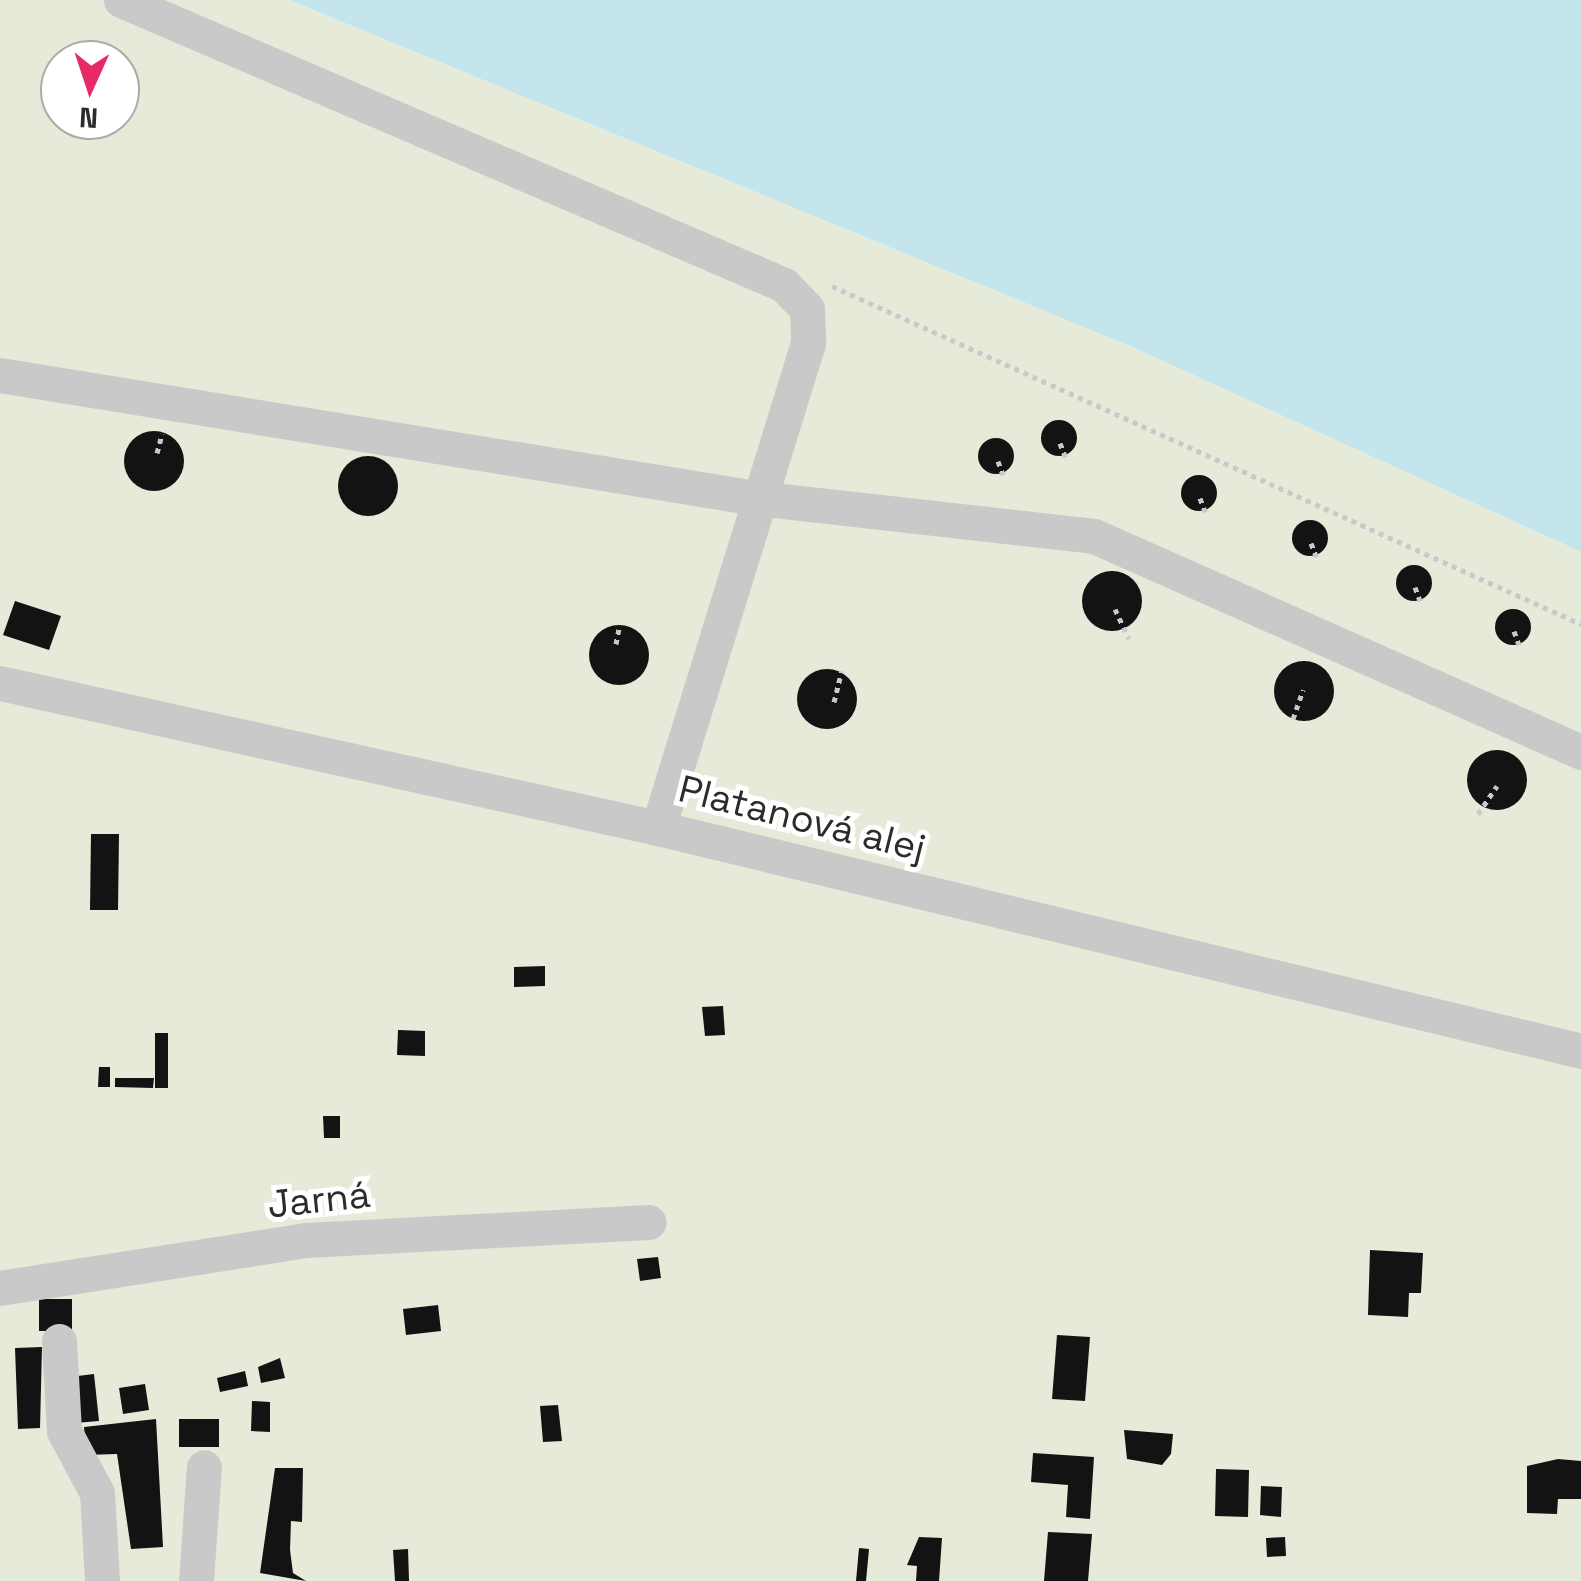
<!DOCTYPE html>
<html>
<head>
<meta charset="utf-8">
<style>
  body { margin:0 }
  #map { position:relative; width:1581px; height:1581px; overflow:hidden; background:#fff; font-family:"Space Grotesk",sans-serif }
  div>[style] { position:absolute }
  .green>* { inset:0; background:#e6ead8 }
  .water>* { inset:0; background:#c3e5eb }
  .building>* { inset:0; background:#131313 }
  .round { border-radius:50% }
  .path>* { height:5px; margin-top:-2.5px; transform-origin:0; background:repeating-linear-gradient(90deg,#c9c9c9 0 5px,transparent 0 10px) }
  .minor>* { height:35px; margin:-17.5px; padding:0 17.5px; transform-origin:17.5px; border-radius:17.5px; background:#c9c9c9 }
  span { translate:-50% -50%; white-space:nowrap; text-align:center; line-height:1.15; -webkit-text-stroke:10px #fff; paint-order:stroke }
  .street-label { font-size:38px; color:#2c2c2c }
  .north { position:absolute; left:40px; top:40px; width:100px; height:100px; box-sizing:border-box; background:#fff; border:2px solid #ababab; border-radius:50%; rotate:183deg; font-size:28px; font-weight:700; line-height:40px; text-align:center; color:#2c2c2c }
  .north::after { content:''; display:block; margin:auto; width:35px; height:45px; background:#e72966; clip-path:polygon(50% 0,100% 100%,50% 72%,0 100%) }
</style>
</head>
<body>
<div id="map">
  <div class="green">
    <i style="clip-path:polygon(evenodd,0 0,289px 0,1132px 347px,1581px 552px,1581px 1581px,0 1581px,0 0,60px 60px,120px 60px,120px 120px,60px 120px,60px 60px)"></i>
  </div>
  <div class="water">
    <i style="clip-path:polygon(289px 0,1581px 0,1581px 552px,1132px 347px)"></i>
  </div>
  <div class="building">
    <i class="round" style="left:1041px;top:420px;width:36px;height:36px"></i>
    <i class="round" style="left:124px;top:431px;width:60px;height:60px"></i>
    <i class="round" style="left:978px;top:438px;width:36px;height:36px"></i>
    <i class="round" style="left:338px;top:456px;width:60px;height:60px"></i>
    <i class="round" style="left:1181px;top:475px;width:36px;height:36px"></i>
    <i class="round" style="left:1292px;top:520px;width:36px;height:36px"></i>
    <i class="round" style="left:1396px;top:565px;width:36px;height:36px"></i>
    <i class="round" style="left:1082px;top:571px;width:60px;height:60px"></i>
    <i style="clip-path:polygon(15px 601px,61px 616px,49px 650px,3px 635px)"></i>
    <i class="round" style="left:1495px;top:609px;width:36px;height:36px"></i>
    <i class="round" style="left:589px;top:625px;width:60px;height:60px"></i>
    <i class="round" style="left:1274px;top:661px;width:60px;height:60px"></i>
    <i class="round" style="left:797px;top:669px;width:60px;height:60px"></i>
    <i class="round" style="left:1467px;top:750px;width:60px;height:60px"></i>
    <i style="clip-path:polygon(91px 834px,119px 834px,118px 910px,90px 910px)"></i>
    <i style="clip-path:polygon(545px 966px,545px 986px,514px 987px,514px 967px)"></i>
    <i style="clip-path:polygon(723px 1006px,725px 1035px,705px 1036px,702px 1007px)"></i>
    <i style="clip-path:polygon(398px 1030px,425px 1031px,425px 1056px,397px 1055px)"></i>
    <i style="clip-path:polygon(155px 1033px,168px 1033px,168px 1088px,155px 1088px)"></i>
    <i style="clip-path:polygon(99px 1067px,110px 1067px,110px 1087px,98px 1087px)"></i>
    <i style="clip-path:polygon(115px 1078px,154px 1078px,153px 1088px,115px 1087px)"></i>
    <i style="clip-path:polygon(323px 1116px,340px 1116px,340px 1138px,324px 1138px)"></i>
    <i style="clip-path:polygon(1370px 1250px,1423px 1253px,1421px 1293px,1409px 1293px,1408px 1317px,1368px 1315px)"></i>
    <i style="clip-path:polygon(658px 1257px,661px 1278px,640px 1281px,637px 1259px)"></i>
    <i style="clip-path:polygon(39px 1299px,72px 1299px,72px 1331px,39px 1331px)"></i>
    <i style="clip-path:polygon(438px 1305px,441px 1331px,406px 1335px,403px 1309px)"></i>
    <i style="clip-path:polygon(1057px 1335px,1090px 1337px,1085px 1401px,1052px 1399px)"></i>
    <i style="clip-path:polygon(42px 1347px,40px 1428px,18px 1429px,15px 1348px)"></i>
    <i style="clip-path:polygon(280px 1358px,285px 1378px,261px 1383px,258px 1367px)"></i>
    <i style="clip-path:polygon(245px 1371px,248px 1386px,220px 1392px,217px 1378px)"></i>
    <i style="clip-path:polygon(94px 1374px,99px 1421px,75px 1423px,69px 1377px)"></i>
    <i style="clip-path:polygon(145px 1384px,149px 1410px,123px 1414px,119px 1388px)"></i>
    <i style="clip-path:polygon(252px 1401px,270px 1402px,270px 1432px,251px 1431px)"></i>
    <i style="clip-path:polygon(558px 1405px,562px 1441px,543px 1442px,540px 1406px)"></i>
    <i style="clip-path:polygon(156px 1419px,163px 1547px,131px 1549px,117px 1454px,86px 1455px,84px 1427px)"></i>
    <i style="clip-path:polygon(179px 1419px,219px 1419px,219px 1447px,179px 1447px)"></i>
    <i style="clip-path:polygon(1124px 1430px,1173px 1434px,1171px 1454px,1162px 1465px,1127px 1459px)"></i>
    <i style="clip-path:polygon(1033px 1453px,1094px 1457px,1090px 1519px,1066px 1517px,1068px 1485px,1031px 1482px)"></i>
    <i style="clip-path:polygon(1558px 1459px,1581px 1461px,1581px 1499px,1558px 1499px,1557px 1514px,1527px 1513px,1527px 1466px)"></i>
    <i style="clip-path:polygon(275px 1468px,303px 1468px,302px 1522px,291px 1521px,290px 1550px,293px 1573px,306px 1581px,260px 1573px)"></i>
    <i style="clip-path:polygon(1216px 1469px,1249px 1470px,1248px 1517px,1215px 1516px)"></i>
    <i style="clip-path:polygon(1261px 1486px,1282px 1487px,1281px 1517px,1260px 1515px)"></i>
    <i style="clip-path:polygon(1048px 1532px,1092px 1534px,1088px 1581px,1044px 1581px)"></i>
    <i style="clip-path:polygon(919px 1537px,942px 1538px,939px 1581px,916px 1581px,917px 1566px,907px 1565px)"></i>
    <i style="clip-path:polygon(1285px 1537px,1286px 1556px,1267px 1557px,1266px 1538px)"></i>
    <i style="clip-path:polygon(859px 1548px,869px 1549px,866px 1581px,856px 1581px)"></i>
    <i style="clip-path:polygon(408px 1549px,409px 1581px,395px 1581px,393px 1550px)"></i>
  </div>
  <div class="path">
    <i style="left:832px;top:286px;width:822px;rotate:24.29deg"></i>
    <i style="left:1060px;top:443px;width:19px;rotate:69deg"></i>
    <i style="left:157px;top:453px;width:20px;rotate:-75deg"></i>
    <i style="left:998px;top:461px;width:20px;rotate:70deg"></i>
    <i style="left:1200px;top:498px;width:20px;rotate:70deg"></i>
    <i style="left:1311px;top:543px;width:19px;rotate:69deg"></i>
    <i style="left:1415px;top:587px;width:20px;rotate:70deg"></i>
    <i style="left:1115px;top:609px;width:33px;rotate:65deg"></i>
    <i style="left:1514px;top:631px;width:20px;rotate:70deg"></i>
    <i style="left:616px;top:644px;width:20px;rotate:-79deg"></i>
    <i style="left:834px;top:702px;width:32px;rotate:-76deg"></i>
    <i style="left:1293px;top:719px;width:31px;rotate:-71deg"></i>
    <i style="left:1478px;top:814px;width:34px;rotate:-56deg"></i>
  </div>
  <div class="minor">
    <i style="left:121px;top:0;width:722px;rotate:23.26deg"></i>
    <i style="left:784px;top:285px;width:33px;rotate:46deg"></i>
    <i style="left:807px;top:309px;width:34px;rotate:88deg"></i>
    <i style="left:808px;top:343px;width:508px;rotate:107.19deg"></i>
    <i style="left:0;top:375px;width:766px;rotate:9.24deg"></i>
    <i style="left:756px;top:498px;width:340px;rotate:6.4deg"></i>
    <i style="left:1094px;top:536px;width:533px;rotate:23.92deg"></i>
    <i style="left:0;top:683px;width:674px;rotate:12.43deg"></i>
    <i style="left:658px;top:828px;width:950px;rotate:13.58deg"></i>
    <i style="left:0;top:1288px;width:310px;rotate:-8.9deg"></i>
    <i style="left:306px;top:1240px;width:343px;rotate:-3deg"></i>
    <i style="left:59px;top:1341px;width:90px;rotate:86.8deg"></i>
    <i style="left:64px;top:1431px;width:70px;rotate:62deg"></i>
    <i style="left:97px;top:1493px;width:88px;rotate:86.7deg"></i>
    <i style="left:196px;top:1581px;width:114px;rotate:-86deg"></i>
  </div>
  <div class="street-label">
    <span style="left:802px;top:819px;rotate:14deg">Platanová alej</span>
    <span style="left:319px;top:1200px;rotate:-6deg">Jarná</span>
  </div>
  <div class="north">N</div>
</div>
</body>
</html>
